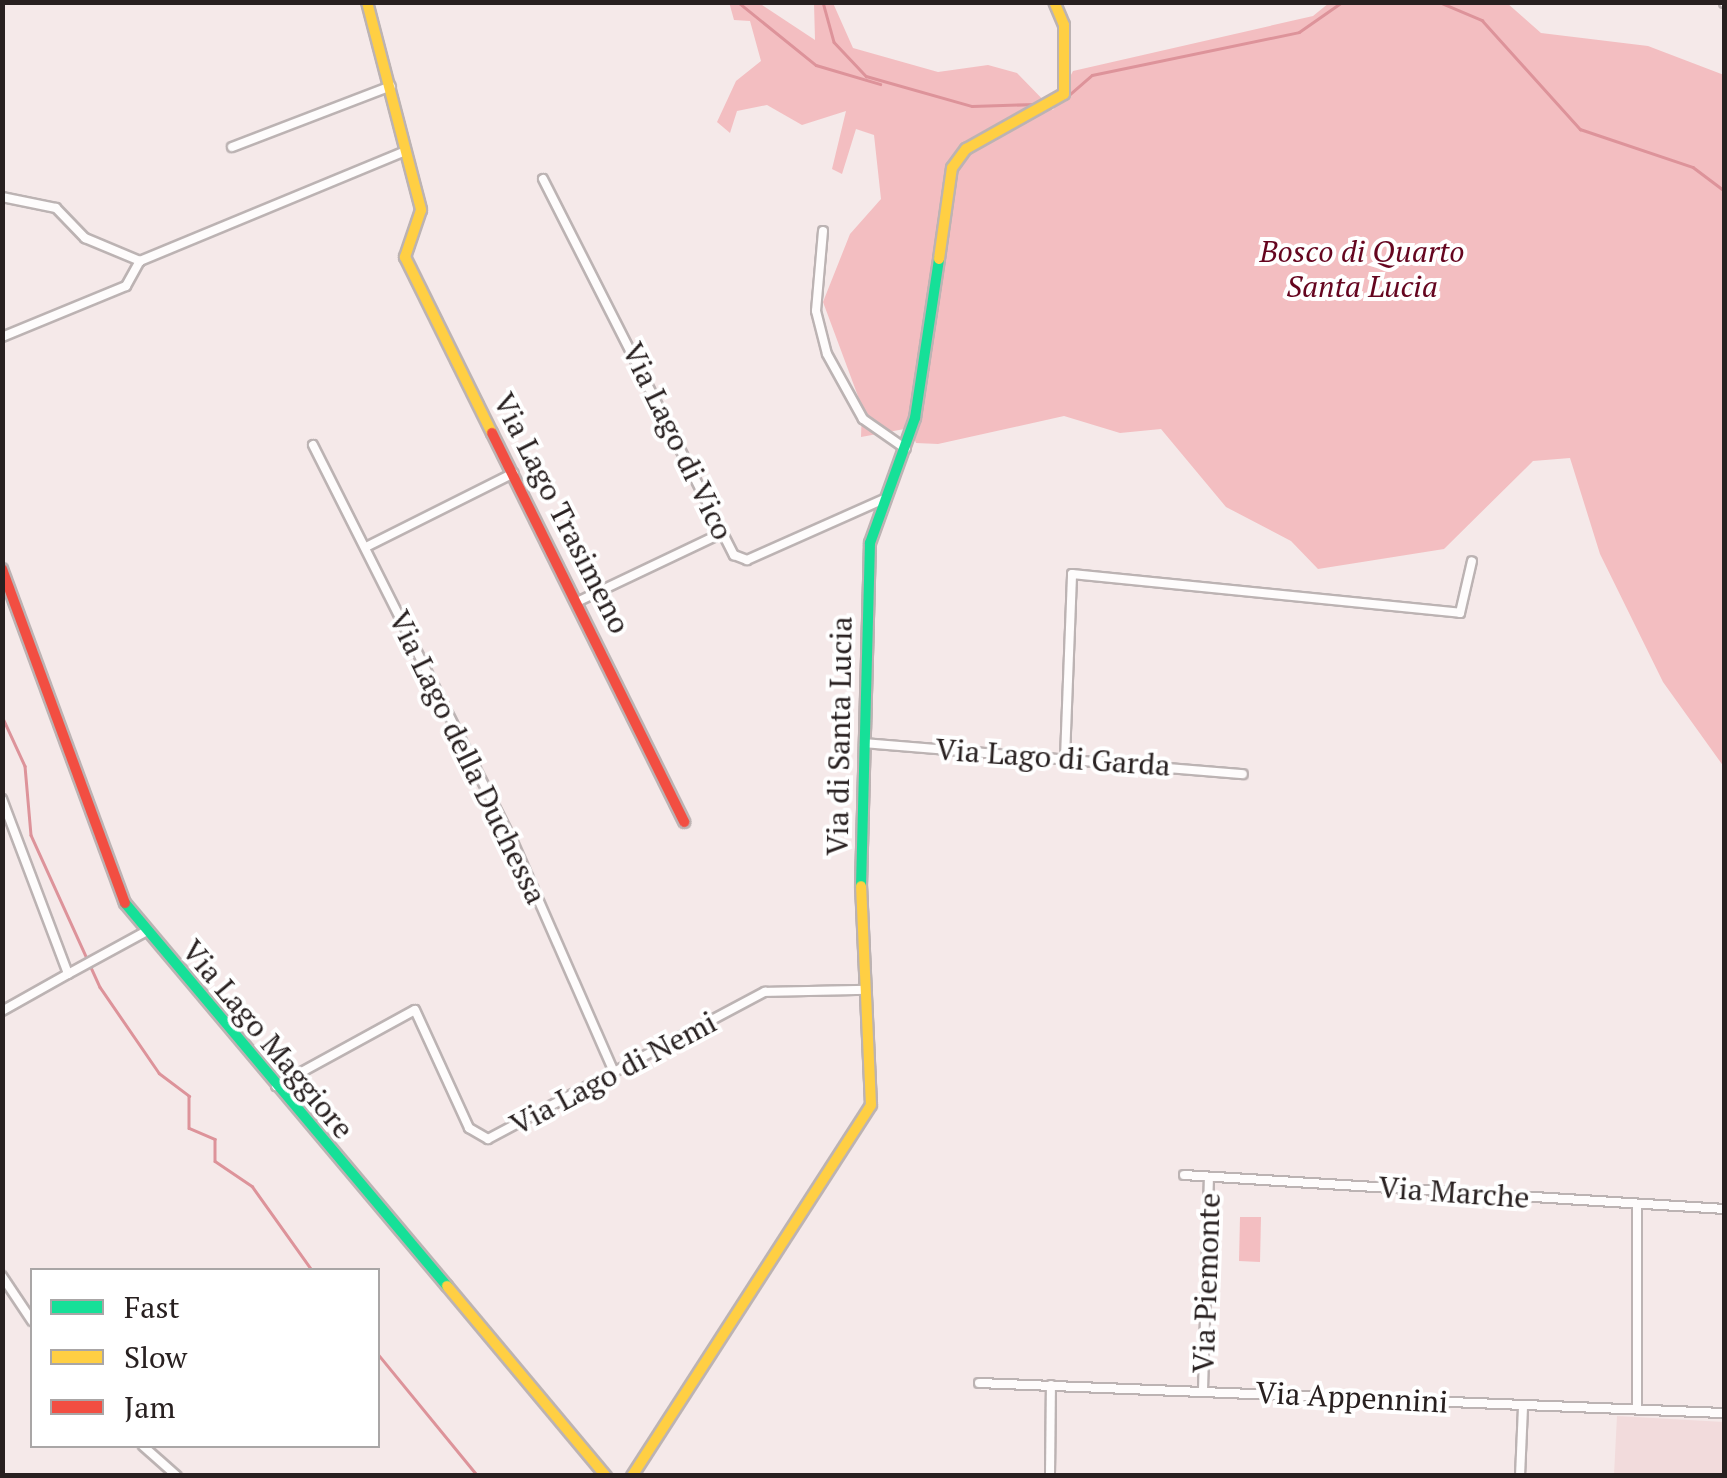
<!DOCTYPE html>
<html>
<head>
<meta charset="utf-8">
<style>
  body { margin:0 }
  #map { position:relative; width:1727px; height:1478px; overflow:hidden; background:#f5e9e9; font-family:"PT Serif",serif }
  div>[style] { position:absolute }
  .built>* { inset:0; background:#f2dbdc }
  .green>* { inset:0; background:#f3bec1 }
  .stream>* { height:2.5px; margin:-1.25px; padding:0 1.25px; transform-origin:1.25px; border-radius:1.25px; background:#dd939a }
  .roads { filter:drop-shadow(2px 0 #bcb3b3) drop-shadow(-2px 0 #bcb3b3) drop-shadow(0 2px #bcb3b3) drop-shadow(0 -2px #bcb3b3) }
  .street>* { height:8px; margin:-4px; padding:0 4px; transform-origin:4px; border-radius:4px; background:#fefcfc }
  .fast>* { height:10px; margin:-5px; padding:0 5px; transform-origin:5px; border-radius:5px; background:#16e098 }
  .slow>* { height:10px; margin:-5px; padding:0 5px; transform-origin:5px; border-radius:5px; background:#ffcf43 }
  .jam>* { height:10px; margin:-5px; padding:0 5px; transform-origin:5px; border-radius:5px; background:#f24e42 }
  span { translate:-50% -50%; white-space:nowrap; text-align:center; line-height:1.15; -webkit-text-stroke:8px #fff; paint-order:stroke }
  .park-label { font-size:30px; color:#65051f; font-style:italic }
  .street-label { font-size:30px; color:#282020 }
  .frame { position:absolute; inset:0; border:5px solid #282020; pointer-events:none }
  .legend { position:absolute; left:30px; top:1268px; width:350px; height:180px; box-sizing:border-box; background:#fff; border:2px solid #a9a6a6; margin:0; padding:12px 18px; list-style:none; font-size:30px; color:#282020 }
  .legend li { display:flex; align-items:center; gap:20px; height:50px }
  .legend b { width:50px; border:2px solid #a9a6a6 }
</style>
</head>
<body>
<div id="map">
  <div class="built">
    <i style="clip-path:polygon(1617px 1416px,1724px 1422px,1724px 1475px,1614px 1475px)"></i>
  </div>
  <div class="green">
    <i style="clip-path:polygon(729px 2px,759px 3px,815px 40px,814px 3px,833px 3px,853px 48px,938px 72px,988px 65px,1017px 73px,1053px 110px,1073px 71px,1313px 16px,1329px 3px,1507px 3px,1541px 33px,1648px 46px,1724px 75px,1724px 767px,1663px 682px,1600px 554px,1570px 458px,1533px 461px,1444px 549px,1318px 569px,1291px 541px,1226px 507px,1161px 429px,1120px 433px,1064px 416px,938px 444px,916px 443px,910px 428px,861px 437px,862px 407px,823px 302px,850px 234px,881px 199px,874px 135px,856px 129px,842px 174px,832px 169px,846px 111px,802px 125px,767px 105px,737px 111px,730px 133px,717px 122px,736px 81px,761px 61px,750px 21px,734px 20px)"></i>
    <i style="clip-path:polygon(1240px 1217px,1261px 1217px,1260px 1262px,1239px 1261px)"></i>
  </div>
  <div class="stream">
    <i style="left:738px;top:2px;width:100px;rotate:38.9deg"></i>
    <i style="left:816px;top:65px;width:67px;rotate:16.5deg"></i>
    <i style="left:823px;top:2px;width:41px;rotate:74.6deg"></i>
    <i style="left:834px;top:42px;width:47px;rotate:46.7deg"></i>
    <i style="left:866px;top:76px;width:110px;rotate:15.8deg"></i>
    <i style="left:972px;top:106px;width:65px;rotate:-1.8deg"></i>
    <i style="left:1439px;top:2px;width:47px;rotate:22.7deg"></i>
    <i style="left:1482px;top:20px;width:147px;rotate:48deg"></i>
    <i style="left:1580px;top:129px;width:119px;rotate:18.6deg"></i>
    <i style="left:1693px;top:167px;width:39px;rotate:37deg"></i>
    <i style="left:1069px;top:95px;width:30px;rotate:-41deg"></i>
    <i style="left:1092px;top:75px;width:211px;rotate:-11.7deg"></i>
    <i style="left:1299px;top:32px;width:52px;rotate:-34.9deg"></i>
    <i style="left:2px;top:716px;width:55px;rotate:65.3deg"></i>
    <i style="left:25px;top:766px;width:69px;rotate:85deg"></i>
    <i style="left:31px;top:835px;width:167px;rotate:65.6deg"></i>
    <i style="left:100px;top:987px;width:104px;rotate:55.5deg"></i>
    <i style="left:159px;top:1073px;width:38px;rotate:37deg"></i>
    <i style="left:189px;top:1096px;width:32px;rotate:90deg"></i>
    <i style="left:189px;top:1128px;width:28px;rotate:23deg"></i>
    <i style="left:215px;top:1139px;width:22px;rotate:90deg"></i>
    <i style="left:215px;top:1161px;width:45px;rotate:34deg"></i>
    <i style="left:252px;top:1186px;width:103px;rotate:54.5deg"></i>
    <i style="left:378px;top:1354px;width:158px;rotate:50.7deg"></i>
  </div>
  <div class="roads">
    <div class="street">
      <i style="left:1724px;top:2px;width:1px;rotate:90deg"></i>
      <i style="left:232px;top:147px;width:170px;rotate:-21deg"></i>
      <i style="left:543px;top:179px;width:422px;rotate:63.1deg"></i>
      <i style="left:734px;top:555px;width:14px;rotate:21deg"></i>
      <i style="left:747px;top:560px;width:152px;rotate:-24deg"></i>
      <i style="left:2px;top:197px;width:55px;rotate:11.5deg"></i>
      <i style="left:56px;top:208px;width:42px;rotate:46deg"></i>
      <i style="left:85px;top:238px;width:60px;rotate:22.7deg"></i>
      <i style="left:823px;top:231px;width:80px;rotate:95deg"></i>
      <i style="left:816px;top:311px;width:44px;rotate:75.7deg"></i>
      <i style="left:827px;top:354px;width:74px;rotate:61deg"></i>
      <i style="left:863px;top:419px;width:52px;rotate:34.9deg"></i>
      <i style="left:2px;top:337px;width:134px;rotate:-22.4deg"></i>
      <i style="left:126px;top:286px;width:29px;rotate:-61deg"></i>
      <i style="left:140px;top:261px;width:287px;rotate:-22.5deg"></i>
      <i style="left:313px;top:445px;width:445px;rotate:63.3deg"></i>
      <i style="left:513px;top:842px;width:251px;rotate:66.3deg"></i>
      <i style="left:366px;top:547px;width:165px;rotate:-26.6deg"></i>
      <i style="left:579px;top:601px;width:158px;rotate:-25.4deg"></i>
      <i style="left:864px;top:743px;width:380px;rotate:4.7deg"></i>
      <i style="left:1065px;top:758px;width:184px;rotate:-87.8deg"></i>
      <i style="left:1072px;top:574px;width:390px;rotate:5.7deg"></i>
      <i style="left:1460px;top:613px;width:53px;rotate:-77deg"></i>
      <i style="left:2px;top:799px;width:187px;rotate:69.3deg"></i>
      <i style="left:68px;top:974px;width:88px;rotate:-28.6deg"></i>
      <i style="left:2px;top:1011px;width:76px;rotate:-29.3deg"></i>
      <i style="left:276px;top:1086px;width:158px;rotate:-28.7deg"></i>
      <i style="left:415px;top:1010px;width:130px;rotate:65.4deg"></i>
      <i style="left:469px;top:1128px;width:22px;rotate:30deg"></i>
      <i style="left:488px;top:1139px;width:314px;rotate:-28deg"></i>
      <i style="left:765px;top:992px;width:99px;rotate:-1.2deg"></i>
      <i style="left:1184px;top:1175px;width:541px;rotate:3.6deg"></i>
      <i style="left:2px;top:1276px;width:54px;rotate:56.3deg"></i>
      <i style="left:979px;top:1383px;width:746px;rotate:2.31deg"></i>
      <i style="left:1203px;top:1390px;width:213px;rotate:-88.4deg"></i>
      <i style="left:1637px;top:1408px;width:204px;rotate:-90deg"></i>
      <i style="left:143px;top:1446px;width:45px;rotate:41.4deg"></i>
      <i style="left:1050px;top:1476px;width:91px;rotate:-89.4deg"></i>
      <i style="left:1520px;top:1476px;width:70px;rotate:-87.5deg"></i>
    </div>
    <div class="fast">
      <i style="left:861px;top:886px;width:343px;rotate:-88.5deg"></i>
      <i style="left:870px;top:543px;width:133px;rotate:-70.2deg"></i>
      <i style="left:915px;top:418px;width:161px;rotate:-81.4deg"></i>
      <i style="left:125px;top:903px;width:500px;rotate:49.95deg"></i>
    </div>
    <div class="slow">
      <i style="left:367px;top:2px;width:215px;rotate:75.4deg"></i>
      <i style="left:421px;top:210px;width:50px;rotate:108.8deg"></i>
      <i style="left:405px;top:257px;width:196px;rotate:63.7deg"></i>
      <i style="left:939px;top:259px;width:92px;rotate:-81.9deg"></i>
      <i style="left:952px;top:168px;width:24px;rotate:-54deg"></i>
      <i style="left:966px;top:149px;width:112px;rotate:-29.3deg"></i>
      <i style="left:1064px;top:94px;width:69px;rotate:-90deg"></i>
      <i style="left:1064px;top:25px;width:25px;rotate:-113deg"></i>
      <i style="left:447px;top:1286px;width:248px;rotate:50.1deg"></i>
      <i style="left:632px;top:1476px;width:441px;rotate:-57.2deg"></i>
      <i style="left:871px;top:1105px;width:219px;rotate:-92.6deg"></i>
    </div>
    <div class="jam">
      <i style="left:492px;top:433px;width:434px;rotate:63.7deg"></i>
      <i style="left:2px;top:569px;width:356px;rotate:69.8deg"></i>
    </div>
  </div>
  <div class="park-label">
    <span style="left:1362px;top:268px">Bosco di Quarto<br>Santa Lucia</span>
  </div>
  <div class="street-label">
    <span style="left:678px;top:441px;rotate:64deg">Via Lago di Vico</span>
    <span style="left:562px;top:513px;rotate:63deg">Via Lago Trasimeno</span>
    <span style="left:839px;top:736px;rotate:-89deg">Via di Santa Lucia</span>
    <span style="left:468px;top:757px;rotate:64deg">Via Lago della Duchessa</span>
    <span style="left:1053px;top:757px;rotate:4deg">Via Lago di Garda</span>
    <span style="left:268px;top:1039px;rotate:50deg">Via Lago Maggiore</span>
    <span style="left:613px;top:1073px;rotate:-28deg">Via Lago di Nemi</span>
    <span style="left:1454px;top:1192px;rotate:4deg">Via Marche</span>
    <span style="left:1206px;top:1283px;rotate:-88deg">Via Piemonte</span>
    <span style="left:1352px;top:1397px;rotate:3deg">Via Appennini</span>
  </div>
  <div class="frame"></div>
  <ul class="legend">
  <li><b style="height:12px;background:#16e098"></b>Fast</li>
  <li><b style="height:12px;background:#ffcf43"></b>Slow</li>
  <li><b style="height:12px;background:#f24e42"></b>Jam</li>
  </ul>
</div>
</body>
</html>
